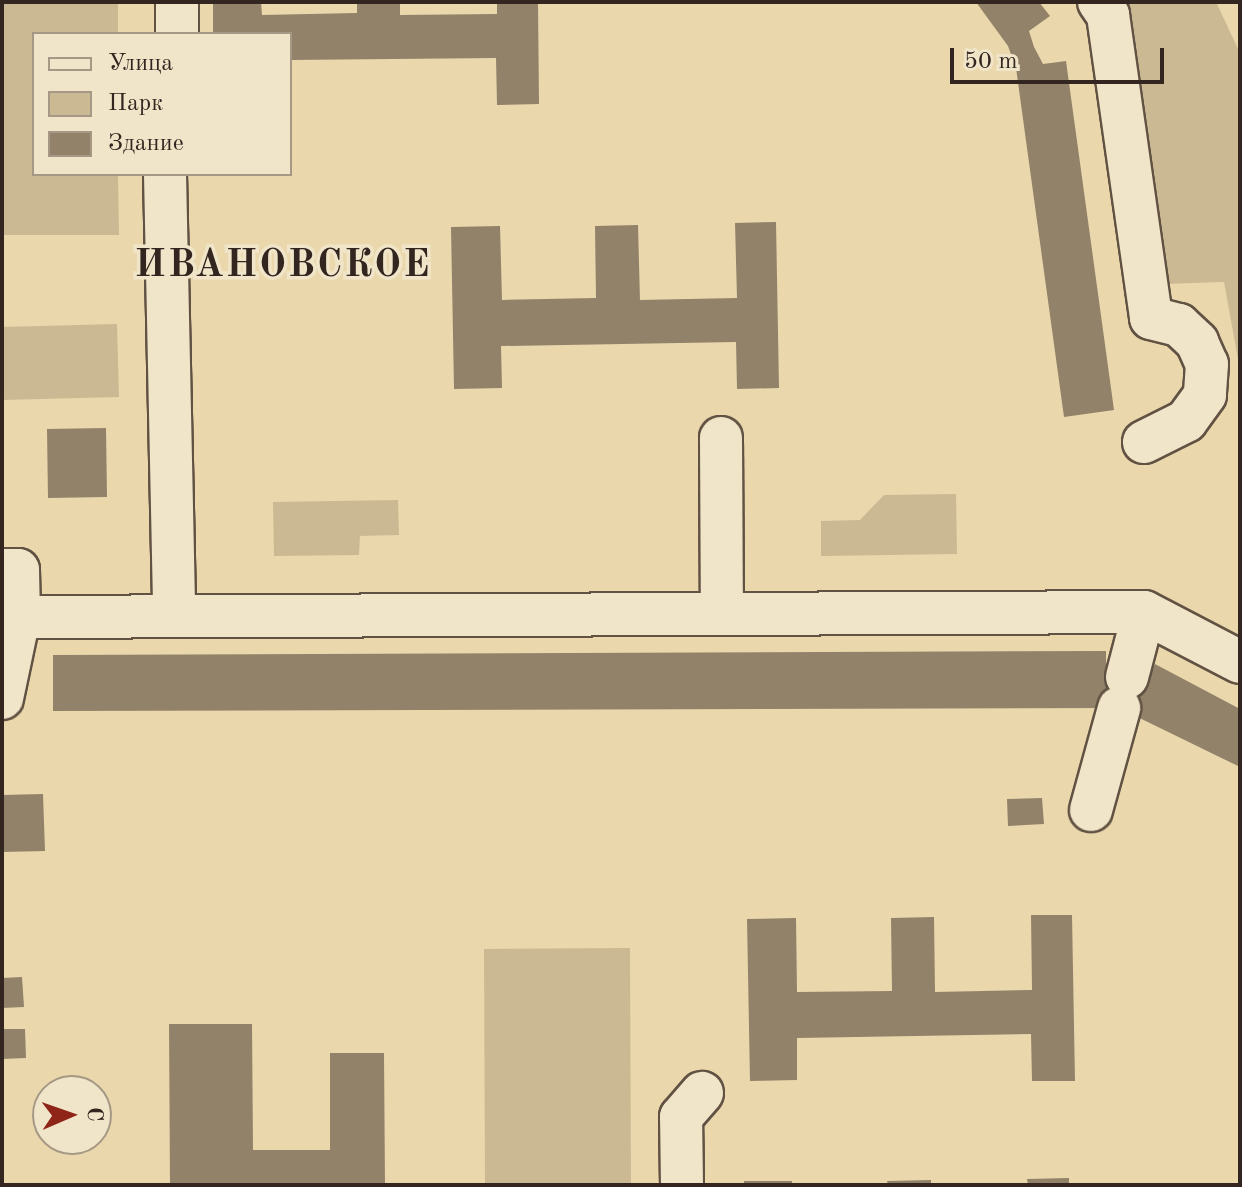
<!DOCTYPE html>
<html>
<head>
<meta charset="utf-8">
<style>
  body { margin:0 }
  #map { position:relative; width:1242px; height:1187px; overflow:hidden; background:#ead7ac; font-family:"Old Standard TT",serif }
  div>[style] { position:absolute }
  .green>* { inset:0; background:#cbb994 }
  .building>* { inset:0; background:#928269 }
  .roads { filter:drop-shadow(2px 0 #615243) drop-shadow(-2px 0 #615243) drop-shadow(0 2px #615243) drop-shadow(0 -2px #615243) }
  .minor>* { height:42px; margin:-21px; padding:0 21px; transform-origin:21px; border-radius:21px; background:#f1e5c9 }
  span { translate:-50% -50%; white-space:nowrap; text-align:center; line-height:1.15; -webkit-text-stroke:7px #f1e5c9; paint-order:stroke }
  .district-label { font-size:38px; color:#332620; font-weight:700; letter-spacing:2px }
  .frame { position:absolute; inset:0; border:4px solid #332620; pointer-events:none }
  .legend { position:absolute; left:32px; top:32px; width:260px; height:144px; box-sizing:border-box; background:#f1e5c9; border:2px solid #a59985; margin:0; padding:10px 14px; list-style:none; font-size:24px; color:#332620 }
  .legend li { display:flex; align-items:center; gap:16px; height:40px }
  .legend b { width:40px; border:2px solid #a59985 }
  .north { position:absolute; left:32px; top:1075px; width:80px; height:80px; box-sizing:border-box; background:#f1e5c9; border:2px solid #a59985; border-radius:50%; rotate:88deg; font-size:22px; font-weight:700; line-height:32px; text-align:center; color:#332620 }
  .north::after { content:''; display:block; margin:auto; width:28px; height:36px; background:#8f2418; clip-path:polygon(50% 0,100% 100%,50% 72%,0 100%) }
  .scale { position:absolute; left:950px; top:48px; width:214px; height:36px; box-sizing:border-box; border:4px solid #332620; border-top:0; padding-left:10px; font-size:24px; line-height:28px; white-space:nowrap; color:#332620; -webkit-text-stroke:6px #f1e5c9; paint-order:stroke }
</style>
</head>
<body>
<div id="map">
  <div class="green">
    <i style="clip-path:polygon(2px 2px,118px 2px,118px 34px,34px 34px,34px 174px,118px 174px,119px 235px,2px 235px)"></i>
    <i style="clip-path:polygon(1119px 2px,1216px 2px,1240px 53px,1240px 370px,1224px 282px,1163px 284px)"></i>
    <i style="clip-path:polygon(117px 324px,119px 397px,2px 400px,2px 327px)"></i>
    <i style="clip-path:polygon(956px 494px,957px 554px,821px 556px,821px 521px,860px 520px,884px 495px)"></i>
    <i style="clip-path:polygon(398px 500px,399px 535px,360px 536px,359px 555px,274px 556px,273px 502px)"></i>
    <i style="clip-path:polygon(630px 948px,631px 1185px,485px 1185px,484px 949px)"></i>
  </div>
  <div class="building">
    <i style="clip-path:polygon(213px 2px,261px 2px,262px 15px,357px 13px,357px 2px,400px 2px,400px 15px,497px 14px,497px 2px,538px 2px,539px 104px,497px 105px,496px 58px,290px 60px,290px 34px,213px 34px)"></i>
    <i style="clip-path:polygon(976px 2px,1039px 2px,1050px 16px,1029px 31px,1034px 47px,1043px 64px,1066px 61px,1114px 410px,1064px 417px,1016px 68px,1008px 46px)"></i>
    <i style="clip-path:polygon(776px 222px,779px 388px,737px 389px,736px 342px,501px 346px,502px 388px,454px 389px,451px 227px,500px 226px,502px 300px,596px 298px,595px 226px,638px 225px,640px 300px,737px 298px,735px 223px)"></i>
    <i style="clip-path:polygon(106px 428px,107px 497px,48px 498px,47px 429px)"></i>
    <i style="clip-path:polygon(1106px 651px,1106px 670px,1147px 680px,1155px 664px,1240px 709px,1240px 767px,1119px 708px,53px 711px,53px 655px)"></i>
    <i style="clip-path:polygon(43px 794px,45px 851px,2px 852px,2px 795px)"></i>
    <i style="clip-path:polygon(1042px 798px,1044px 824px,1008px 826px,1007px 799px)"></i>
    <i style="clip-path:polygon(1031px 915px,1072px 915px,1075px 1081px,1032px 1081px,1031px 1034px,797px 1038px,797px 1080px,750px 1081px,747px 919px,796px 918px,797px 992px,892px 991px,891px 918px,934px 917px,935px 992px,1032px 990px)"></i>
    <i style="clip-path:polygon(22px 977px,24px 1007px,2px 1008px,2px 978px)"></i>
    <i style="clip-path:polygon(169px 1024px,252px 1024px,253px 1150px,330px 1150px,330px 1053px,384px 1053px,385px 1185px,170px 1185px)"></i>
    <i style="clip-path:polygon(2px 1029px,25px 1029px,26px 1058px,2px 1059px)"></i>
    <i style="clip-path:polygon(1069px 1178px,1069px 1185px,1028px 1185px,1027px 1179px)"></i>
    <i style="clip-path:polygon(931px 1180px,931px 1185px,888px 1185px,887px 1181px)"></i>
    <i style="clip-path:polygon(744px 1181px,792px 1181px,792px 1185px,744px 1185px)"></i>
  </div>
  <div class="roads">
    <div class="minor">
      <i style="left:177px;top:2px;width:32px;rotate:90deg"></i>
      <i style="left:1099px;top:2px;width:16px;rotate:55deg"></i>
      <i style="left:1108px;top:15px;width:306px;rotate:81.9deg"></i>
      <i style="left:1151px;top:318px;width:29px;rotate:14deg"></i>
      <i style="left:1179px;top:325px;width:25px;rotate:43deg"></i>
      <i style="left:1197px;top:342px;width:24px;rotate:66deg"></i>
      <i style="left:1207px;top:364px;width:31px;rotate:94deg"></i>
      <i style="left:1205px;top:395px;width:32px;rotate:126deg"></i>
      <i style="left:1186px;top:421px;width:47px;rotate:153.4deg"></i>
      <i style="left:165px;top:174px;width:442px;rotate:88.8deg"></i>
      <i style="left:721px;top:438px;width:176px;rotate:89.7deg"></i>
      <i style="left:2px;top:570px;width:16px"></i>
      <i style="left:18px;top:570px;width:47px;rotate:88.8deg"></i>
      <i style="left:19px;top:617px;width:1125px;rotate:-0.25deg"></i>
      <i style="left:1144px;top:612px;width:108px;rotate:27.5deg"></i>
      <i style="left:1127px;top:677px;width:67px;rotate:-75.3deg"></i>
      <i style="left:2px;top:698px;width:83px;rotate:-78.1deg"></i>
      <i style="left:1091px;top:810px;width:106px;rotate:-74.6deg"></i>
      <i style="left:682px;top:1185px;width:68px;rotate:-90.8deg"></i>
      <i style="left:681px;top:1117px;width:32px;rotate:-49deg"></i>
    </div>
  </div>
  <div class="district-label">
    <span style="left:283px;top:267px">ИВАНОВСКОЕ</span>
  </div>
  <div class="frame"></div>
  <ul class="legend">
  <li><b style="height:10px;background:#f1e5c9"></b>Улица</li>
  <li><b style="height:22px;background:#cbb994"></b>Парк</li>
  <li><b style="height:22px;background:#928269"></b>Здание</li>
  </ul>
  <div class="north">С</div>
  <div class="scale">50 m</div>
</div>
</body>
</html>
